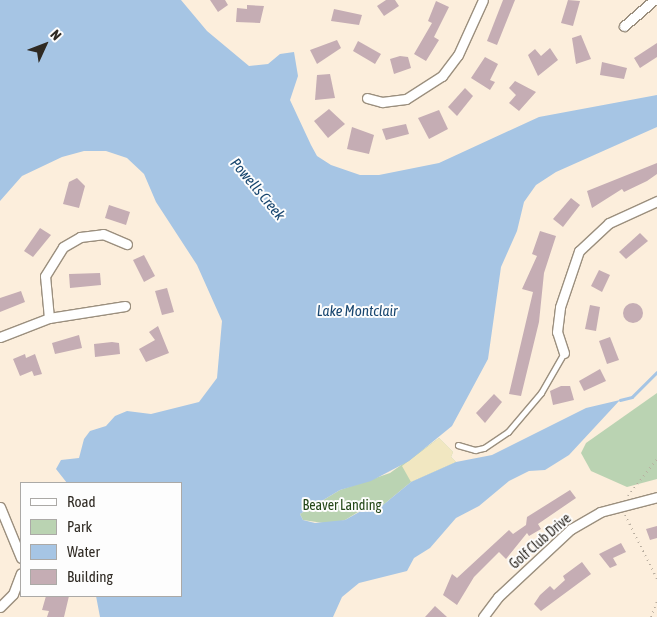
<!DOCTYPE html>
<html>
<head>
<meta charset="utf-8">
<style>
  body { margin:0 }
  #map { position:relative; width:657px; height:617px; overflow:hidden; background:#fceedc; font-family:"Asap Condensed",sans-serif }
  div>[style] { position:absolute }
  .green>* { inset:0; background:#bad3b2 }
  .sand>* { inset:0; background:#f1e7c1 }
  .water>* { inset:0; background:#a6c5e4 }
  .stream>* { height:2.5px; margin:-1.25px; padding:0 1.25px; transform-origin:1.25px; border-radius:1.25px; background:#a6c5e4 }
  .building>* { inset:0; background:#c5adb4 }
  .round { border-radius:50% }
  .path>* { height:2px; margin-top:-1px; transform-origin:0; background:repeating-linear-gradient(90deg,#b7ac9e 0 1px,transparent 0 5px) }
  .roads { filter:drop-shadow(1px 0 #9b8f7e) drop-shadow(-1px 0 #9b8f7e) drop-shadow(0 1px #9b8f7e) drop-shadow(0 -1px #9b8f7e) }
  .lane>* { height:4.5px; margin:-2.25px; padding:0 2.25px; transform-origin:2.25px; border-radius:2.25px; background:#fff }
  .street>* { height:9px; margin:-4.5px; padding:0 4.5px; transform-origin:4.5px; border-radius:4.5px; background:#fff }
  span { translate:-50% -50%; white-space:nowrap; text-align:center; line-height:1.15; -webkit-text-stroke:4px #fdfdfd; paint-order:stroke }
  .park-label { font-size:14px; color:#244718 }
  .street-label { font-size:14px; color:#2f2a23 }
  .water-label { font-size:15px; color:#18466f; font-style:italic }
  .legend { position:absolute; left:20px; top:482px; width:162px; height:115px; box-sizing:border-box; background:#fdfdfd; border:1px solid #aba9a6; margin:0; padding:6px 9px; list-style:none; font-size:15px; color:#2f2a23 }
  .legend li { display:flex; align-items:center; gap:10px; height:25px }
  .legend b { width:25px; border:1px solid #aba9a6 }
  .north { position:absolute; left:20px; top:20px; width:50px; height:50px; -webkit-text-stroke:4px #fdfdfd; paint-order:stroke; rotate:47deg; font-size:14px; font-weight:700; line-height:20px; text-align:center; color:#2f2a23 }
  .north::after { content:''; display:block; margin:auto; width:18px; height:22px; background:#2f2a23; clip-path:polygon(50% 0,100% 100%,50% 72%,0 100%) }
</style>
</head>
<body>
<div id="map">
  <div class="green">
    <i style="clip-path:polygon(657px 393px,657px 479px,627px 487px,591px 471px,581px 453px,586px 443px)"></i>
    <i style="clip-path:polygon(439px 438px,453px 452px,451px 457px,456px 462px,411px 482px,383px 505px,363px 509px,345px 520px,330px 524px,303px 520px,300px 514px,340px 490px,390px 473px)"></i>
  </div>
  <div class="sand">
    <i style="clip-path:polygon(439px 438px,453px 452px,451px 457px,456px 462px,411px 482px,402px 466px)"></i>
  </div>
  <div class="water">
    <i style="clip-path:polygon(0 0,181px 0,207px 31px,249px 66px,268px 64px,280px 54px,294px 52px,298px 76px,290px 100px,311px 145px,317px 156px,331px 165px,360px 175px,379px 175px,439px 163px,539px 117px,657px 95px,657px 127px,556px 172px,536px 185px,524px 202px,517px 231px,501px 267px,488px 359px,452px 426px,409px 461px,371px 481px,340px 490px,300px 514px,303px 520px,315px 523px,345px 520px,377px 502px,383px 505px,411px 482px,456px 462px,492px 455px,586px 408px,620px 400px,569px 455px,545px 470px,529px 471px,509px 481px,479px 506px,456px 518px,430px 548px,414px 558px,407px 571px,359px 583px,342px 597px,333px 617px,100px 617px,96px 596px,181px 596px,181px 483px,67px 483px,56px 469px,61px 460px,79px 458px,84px 439px,90px 431px,106px 426px,115px 416px,127px 411px,151px 414px,199px 402px,217px 378px,222px 321px,197px 265px,156px 202px,144px 174px,127px 158px,106px 151px,84px 151px,62px 157px,22px 176px,0 201px)"></i>
  </div>
  <div class="stream">
    <i style="left:620px;top:400px;width:12px;rotate:-14deg"></i>
    <i style="left:632px;top:397px;width:35px;rotate:-45deg"></i>
  </div>
  <div class="building">
    <i style="clip-path:polygon(210px 0,225px 0,228px 5px,218px 12px)"></i>
    <i style="clip-path:polygon(386px 0,395px 0,399px 6px,384px 16px,377px 6px)"></i>
    <i style="clip-path:polygon(503px 0,515px 0,497px 45px,487px 41px)"></i>
    <i style="clip-path:polygon(568px 0,580px 1px,573px 26px,561px 23px)"></i>
    <i style="clip-path:polygon(436px 1px,449px 7px,434px 37px,439px 40px,426px 61px,414px 54px,432px 23px,428px 21px)"></i>
    <i style="clip-path:polygon(247px 5px,264px 6px,260px 23px,236px 22px,237px 8px,247px 9px)"></i>
    <i style="clip-path:polygon(334px 9px,362px 15px,359px 25px,331px 21px)"></i>
    <i style="clip-path:polygon(581px 35px,591px 59px,576px 64px,572px 38px)"></i>
    <i style="clip-path:polygon(337px 40px,341px 48px,317px 64px,310px 50px)"></i>
    <i style="clip-path:polygon(358px 41px,381px 54px,375px 64px,353px 51px)"></i>
    <i style="clip-path:polygon(657px 43px,657px 57px,640px 68px,634px 58px)"></i>
    <i style="clip-path:polygon(550px 48px,558px 60px,538px 76px,528px 55px,535px 49px,541px 56px)"></i>
    <i style="clip-path:polygon(400px 56px,408px 57px,411px 68px,394px 74px,390px 59px)"></i>
    <i style="clip-path:polygon(485px 57px,498px 64px,490px 80px,495px 82px,490px 90px,471px 78px)"></i>
    <i style="clip-path:polygon(602px 62px,627px 68px,624px 79px,600px 75px)"></i>
    <i style="clip-path:polygon(330px 74px,335px 98px,315px 100px,317px 75px)"></i>
    <i style="clip-path:polygon(515px 81px,536px 92px,519px 111px,509px 103px,516px 95px,509px 88px)"></i>
    <i style="clip-path:polygon(465px 88px,473px 96px,457px 116px,448px 107px)"></i>
    <i style="clip-path:polygon(329px 109px,345px 124px,328px 138px,314px 121px)"></i>
    <i style="clip-path:polygon(439px 110px,448px 129px,429px 139px,418px 118px)"></i>
    <i style="clip-path:polygon(406px 124px,409px 134px,386px 140px,382px 129px)"></i>
    <i style="clip-path:polygon(352px 127px,374px 135px,369px 154px,347px 149px)"></i>
    <i style="clip-path:polygon(657px 163px,657px 174px,647px 181px,624px 192px,622px 189px,592px 208px,587px 191px)"></i>
    <i style="clip-path:polygon(77px 178px,85px 186px,79px 208px,63px 204px,69px 182px)"></i>
    <i style="clip-path:polygon(571px 198px,580px 205px,563px 227px,553px 219px)"></i>
    <i style="clip-path:polygon(109px 205px,130px 212px,126px 225px,105px 218px)"></i>
    <i style="clip-path:polygon(40px 228px,51px 235px,33px 257px,24px 251px)"></i>
    <i style="clip-path:polygon(540px 231px,556px 236px,544px 273px,539px 322px,521px 396px,509px 394px,533px 292px,522px 289px,537px 256px,532px 254px)"></i>
    <i style="clip-path:polygon(640px 233px,648px 241px,626px 259px,619px 252px)"></i>
    <i style="clip-path:polygon(144px 255px,155px 276px,144px 282px,133px 260px)"></i>
    <i style="clip-path:polygon(599px 270px,610px 275px,602px 292px,591px 286px)"></i>
    <i style="clip-path:polygon(100px 273px,101px 285px,70px 288px,69px 274px)"></i>
    <i style="clip-path:polygon(167px 288px,174px 312px,162px 315px,155px 291px)"></i>
    <i style="clip-path:polygon(21px 291px,25px 302px,0 312px,0 298px)"></i>
    <i class="round" style="left:623px;top:303px;width:20px;height:20px"></i>
    <i style="clip-path:polygon(590px 305px,600px 307px,596px 331px,585px 329px)"></i>
    <i style="clip-path:polygon(158px 326px,169px 353px,146px 362px,139px 349px,155px 340px,149px 332px)"></i>
    <i style="clip-path:polygon(79px 335px,82px 348px,55px 354px,52px 343px)"></i>
    <i style="clip-path:polygon(610px 337px,619px 360px,607px 364px,599px 341px)"></i>
    <i style="clip-path:polygon(112px 342px,119px 343px,120px 354px,95px 357px,94px 344px)"></i>
    <i style="clip-path:polygon(25px 354px,26px 358px,35px 354px,42px 374px,34px 376px,32px 371px,20px 376px,13px 359px)"></i>
    <i style="clip-path:polygon(600px 369px,606px 381px,584px 391px,579px 381px)"></i>
    <i style="clip-path:polygon(561px 386px,570px 386px,574px 400px,553px 405px,550px 391px)"></i>
    <i style="clip-path:polygon(494px 394px,502px 402px,485px 423px,476px 413px)"></i>
    <i style="clip-path:polygon(570px 490px,576px 498px,538px 524px,541px 529px,529px 536px,527px 533px,506px 559px,499px 552px,474px 577px,457px 605px,443px 595px,452px 574px,457px 578px,509px 530px,513px 534px,526px 525px,527px 517px)"></i>
    <i style="clip-path:polygon(657px 526px,657px 538px,650px 540px,646px 529px)"></i>
    <i style="clip-path:polygon(621px 543px,626px 552px,613px 558px,617px 565px,610px 568px,599px 554px)"></i>
    <i style="clip-path:polygon(582px 562px,591px 574px,541px 611px,534px 604px,540px 595px,550px 586px,554px 590px,565px 580px,563px 576px)"></i>
    <i style="clip-path:polygon(46px 596px,69px 596px,64px 617px,47px 617px,49px 611px,42px 610px)"></i>
    <i style="clip-path:polygon(435px 606px,447px 617px,425px 617px)"></i>
  </div>
  <div class="path">
    <i style="left:628px;top:496px;width:47px;rotate:-51.9deg"></i>
    <i style="left:625px;top:515px;width:72px;rotate:63.4deg"></i>
    <i style="left:651px;top:617px;width:17px;rotate:-69deg"></i>
  </div>
  <div class="roads">
    <div class="lane">
      <i style="left:458px;top:445px;width:18px;rotate:16deg"></i>
      <i style="left:475px;top:450px;width:9px;rotate:-13deg"></i>
      <i style="left:484px;top:448px;width:29px;rotate:-34deg"></i>
      <i style="left:508px;top:432px;width:51px;rotate:-49.8deg"></i>
      <i style="left:541px;top:393px;width:46px;rotate:-60.1deg"></i>
    </div>
    <div class="street">
      <i style="left:624px;top:26px;width:40px;rotate:-41deg"></i>
      <i style="left:367px;top:98px;width:16px;rotate:15deg"></i>
      <i style="left:382px;top:102px;width:24px;rotate:-7deg"></i>
      <i style="left:406px;top:99px;width:43px;rotate:-32.6deg"></i>
      <i style="left:442px;top:76px;width:26px;rotate:-53deg"></i>
      <i style="left:458px;top:55px;width:60px;rotate:-65.6deg"></i>
      <i style="left:49px;top:318px;width:42px;rotate:-95.4deg"></i>
      <i style="left:45px;top:276px;width:34px;rotate:-58deg"></i>
      <i style="left:63px;top:247px;width:20px;rotate:-30deg"></i>
      <i style="left:80px;top:237px;width:23px;rotate:-7deg"></i>
      <i style="left:103px;top:234px;width:26px;rotate:23deg"></i>
      <i style="left:0;top:337px;width:53px;rotate:-21.2deg"></i>
      <i style="left:49px;top:318px;width:77px;rotate:-9deg"></i>
      <i style="left:564px;top:353px;width:22px;rotate:-108deg"></i>
      <i style="left:557px;top:332px;width:25px;rotate:-83deg"></i>
      <i style="left:560px;top:307px;width:59px;rotate:-71.3deg"></i>
      <i style="left:579px;top:251px;width:41px;rotate:-43deg"></i>
      <i style="left:609px;top:223px;width:53px;rotate:-24.6deg"></i>
      <i style="left:0;top:507px;width:55px;rotate:67.6deg"></i>
      <i style="left:0;top:607px;width:18px;rotate:-45deg"></i>
      <i style="left:13px;top:594px;width:22px;rotate:-69deg"></i>
      <i style="left:483px;top:617px;width:25px;rotate:-53deg"></i>
      <i style="left:498px;top:597px;width:100px;rotate:-43deg"></i>
      <i style="left:571px;top:529px;width:34px;rotate:-30deg"></i>
      <i style="left:600px;top:512px;width:59px;rotate:-14.7deg"></i>
    </div>
  </div>
  <div class="park-label">
    <span style="left:342px;top:505px">Beaver Landing</span>
  </div>
  <div class="street-label">
    <span style="left:540px;top:541px;rotate:-41deg">Golf Club Drive</span>
  </div>
  <div class="water-label">
    <span style="left:258px;top:189px;rotate:50deg">Powells Creek</span>
    <span style="left:357px;top:311px">Lake Montclair</span>
  </div>
  <ul class="legend">
  <li><b style="height:6px;background:#fff"></b>Road</li>
  <li><b style="height:14px;background:#bad3b2"></b>Park</li>
  <li><b style="height:14px;background:#a6c5e4"></b>Water</li>
  <li><b style="height:14px;background:#c5adb4"></b>Building</li>
  </ul>
  <div class="north">N</div>
</div>
</body>
</html>
